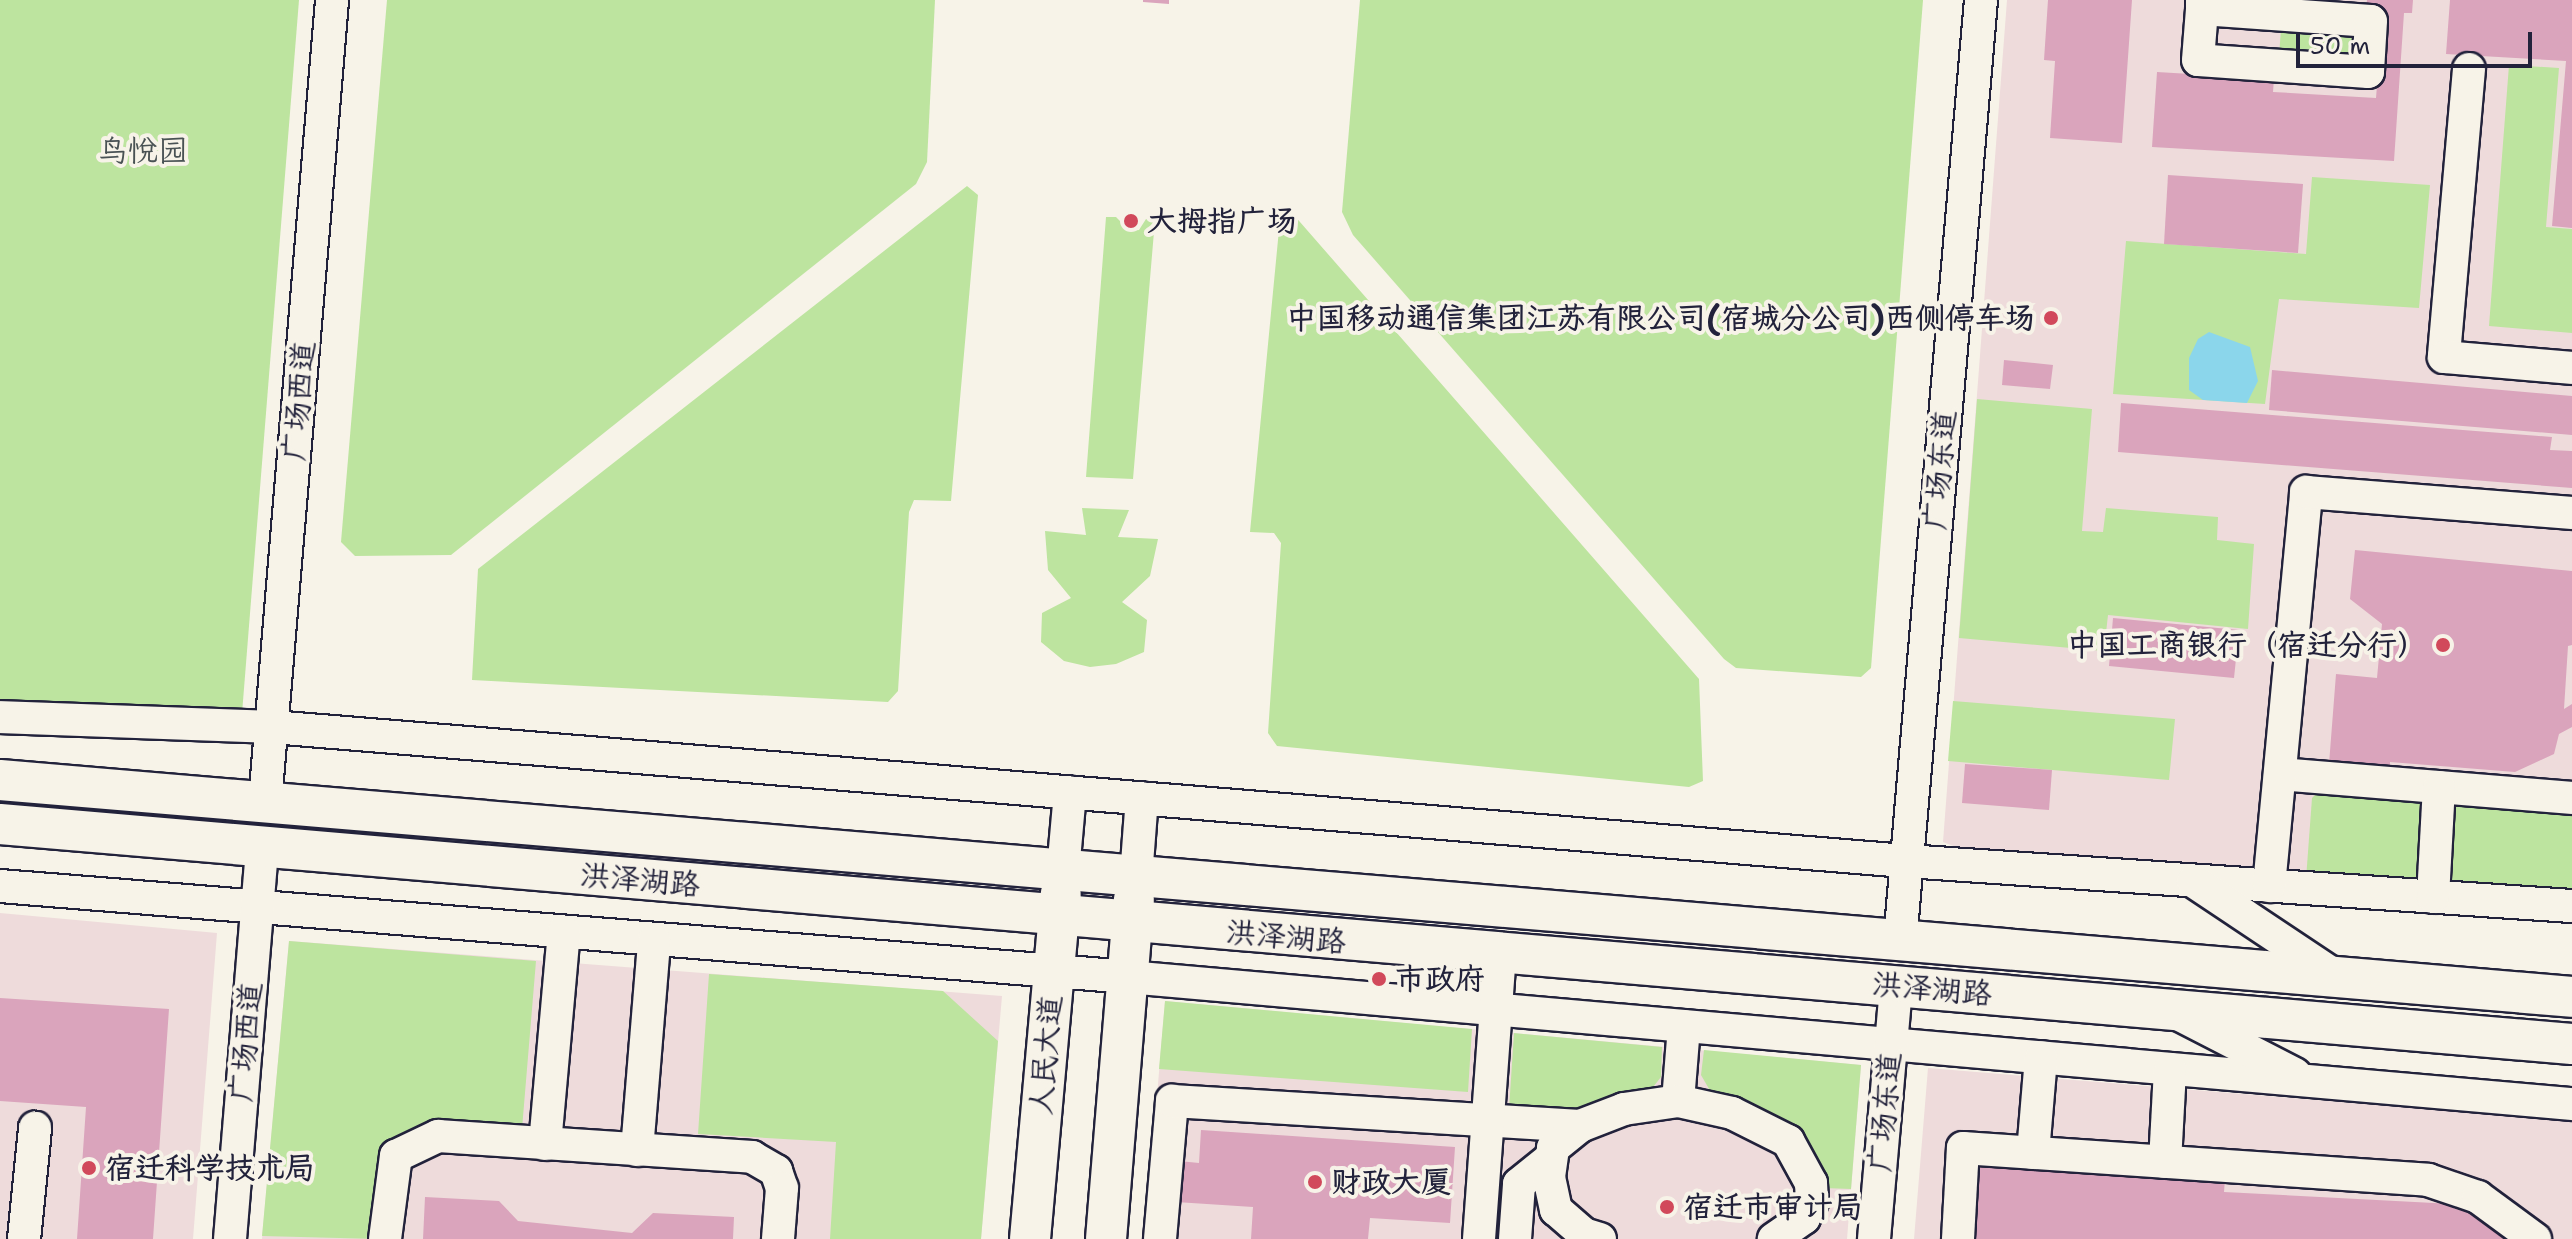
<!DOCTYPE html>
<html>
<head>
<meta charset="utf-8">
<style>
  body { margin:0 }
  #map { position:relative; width:2572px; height:1239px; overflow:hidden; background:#f7f3e8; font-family:"Shantell Sans","LXGW WenKai TC",sans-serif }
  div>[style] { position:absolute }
  .built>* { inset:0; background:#eedbdb }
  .green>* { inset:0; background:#bde49f }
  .water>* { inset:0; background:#8bd6eb }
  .building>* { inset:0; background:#daa4bc }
  .roads { filter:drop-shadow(2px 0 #22223b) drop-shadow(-2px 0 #22223b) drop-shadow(0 2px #22223b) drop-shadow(0 -2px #22223b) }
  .minor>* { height:32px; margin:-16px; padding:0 16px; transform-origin:16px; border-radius:16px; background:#f7f3e8 }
  .major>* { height:40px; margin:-20px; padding:0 20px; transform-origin:20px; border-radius:20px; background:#f7f3e8 }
  .dots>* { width:22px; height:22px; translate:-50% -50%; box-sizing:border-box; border:4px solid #f7f3e8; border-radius:50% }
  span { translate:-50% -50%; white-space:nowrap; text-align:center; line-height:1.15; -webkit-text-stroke:8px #f7f3e8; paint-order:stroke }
  .park-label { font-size:30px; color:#495254 }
  .poi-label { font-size:30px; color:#22223b; font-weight:700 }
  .left { translate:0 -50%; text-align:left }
  .right { translate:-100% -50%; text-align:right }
  .street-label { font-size:30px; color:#22223b }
  .scale { position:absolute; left:2296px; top:32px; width:236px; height:36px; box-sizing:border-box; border:4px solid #22223b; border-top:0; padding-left:10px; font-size:24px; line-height:28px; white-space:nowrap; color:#22223b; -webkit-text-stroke:6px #f7f3e8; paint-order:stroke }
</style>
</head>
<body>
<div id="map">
  <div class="built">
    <i style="clip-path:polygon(2007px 0,2572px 0,2572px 898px,1983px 857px,1943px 842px)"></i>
    <i style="clip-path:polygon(0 913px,217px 933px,193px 1239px,0 1239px)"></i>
    <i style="clip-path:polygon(289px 941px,1002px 996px,981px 1239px,262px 1239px)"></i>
    <i style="clip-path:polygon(1165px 1001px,1861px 1065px,1847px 1239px,1145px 1239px)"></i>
    <i style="clip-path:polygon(1928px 1068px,2572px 1121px,2572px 1239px,1914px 1239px)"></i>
  </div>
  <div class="green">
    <i style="clip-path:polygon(0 0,299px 0,241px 726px,0 700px)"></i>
    <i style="clip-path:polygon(387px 0,935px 0,927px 162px,916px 184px,451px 555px,355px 556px,341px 542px)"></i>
    <i style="clip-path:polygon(1360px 0,1923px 0,1871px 668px,1861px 677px,1736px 668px,1724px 659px,1353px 235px,1342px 212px)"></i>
    <i style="clip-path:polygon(2281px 29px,2359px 34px,2362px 58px,2279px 56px)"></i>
    <i style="clip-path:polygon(2509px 65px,2559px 68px,2546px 227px,2572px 229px,2572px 333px,2489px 326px)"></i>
    <i style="clip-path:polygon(2312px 177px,2430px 185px,2419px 308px,2279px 299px,2265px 404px,2113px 394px,2126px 241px,2306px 254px)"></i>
    <i style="clip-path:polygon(967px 186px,978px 195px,951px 501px,914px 500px,909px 512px,898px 691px,888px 702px,472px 680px,478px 569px)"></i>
    <i style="clip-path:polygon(1293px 214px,1699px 679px,1703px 781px,1689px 787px,1277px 746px,1268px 733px,1281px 543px,1274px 533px,1250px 532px,1280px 219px)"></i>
    <i style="clip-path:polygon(1106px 217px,1116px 217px,1130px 231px,1139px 230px,1146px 219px,1155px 220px,1133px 479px,1086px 477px)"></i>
    <i style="clip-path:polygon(1977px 399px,2092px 409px,2082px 531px,2103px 532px,2106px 508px,2218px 517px,2217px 540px,2254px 544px,2248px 629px,2108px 615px,2104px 651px,1959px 638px)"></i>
    <i style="clip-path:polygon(1082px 508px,1129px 510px,1118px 537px,1158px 539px,1150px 576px,1122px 602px,1147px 620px,1144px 652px,1116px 664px,1090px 667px,1064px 661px,1041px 642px,1042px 613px,1071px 598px,1048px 570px,1045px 531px,1086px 535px)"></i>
    <i style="clip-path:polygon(1953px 701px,2175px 719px,2169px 780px,1948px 761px)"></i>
    <i style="clip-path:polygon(2321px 789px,2414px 792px,2422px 804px,2418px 887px,2306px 879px,2312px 798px)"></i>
    <i style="clip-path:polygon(2454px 804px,2572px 812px,2572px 898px,2448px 889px)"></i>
    <i style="clip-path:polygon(289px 941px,536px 961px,522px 1129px,410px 1137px,378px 1239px,262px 1236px)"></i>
    <i style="clip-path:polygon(709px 974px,943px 991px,998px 1041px,981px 1239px,830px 1239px,836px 1142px,698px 1134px)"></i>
    <i style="clip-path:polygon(1165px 1001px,1472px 1029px,1468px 1092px,1159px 1069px)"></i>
    <i style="clip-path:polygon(1514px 1033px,1662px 1047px,1661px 1077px,1650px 1091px,1626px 1101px,1566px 1113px,1509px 1109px)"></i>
    <i style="clip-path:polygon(1704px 1050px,1861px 1065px,1851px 1189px,1823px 1188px,1716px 1101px,1701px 1075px)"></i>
  </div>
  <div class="water">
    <i style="clip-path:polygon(2209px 332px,2250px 347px,2258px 381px,2247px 403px,2203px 400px,2189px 390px,2189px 358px,2198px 339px)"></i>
  </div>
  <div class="building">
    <i style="clip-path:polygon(1143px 0,1169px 0,1169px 4px,1143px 2px)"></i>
    <i style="clip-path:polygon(2048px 0,2132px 0,2122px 143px,2050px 138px,2055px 61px,2044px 60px)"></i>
    <i style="clip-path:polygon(2367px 0,2413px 0,2412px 13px,2404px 13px,2394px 161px,2152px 147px,2157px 72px,2274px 79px,2273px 92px,2376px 98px,2383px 11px,2366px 9px)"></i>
    <i style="clip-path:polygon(2572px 0,2572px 228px,2552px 226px,2566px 61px,2446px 54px,2450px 0)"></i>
    <i style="clip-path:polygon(2168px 175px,2303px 184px,2298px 253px,2164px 244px)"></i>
    <i style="clip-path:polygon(2004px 360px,2053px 365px,2050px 389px,2002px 385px)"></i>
    <i style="clip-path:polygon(2272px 370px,2572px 396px,2572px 435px,2269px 410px)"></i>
    <i style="clip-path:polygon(2121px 403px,2552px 437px,2550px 450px,2572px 451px,2572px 488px,2118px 452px)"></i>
    <i style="clip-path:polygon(2355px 550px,2572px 571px,2572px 645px,2568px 646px,2564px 709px,2572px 704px,2572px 727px,2559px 734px,2554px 754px,2515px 772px,2390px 762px,2390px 768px,2329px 764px,2336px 674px,2377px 678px,2382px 624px,2350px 599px)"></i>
    <i style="clip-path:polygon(2113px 618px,2239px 630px,2234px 678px,2109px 666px)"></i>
    <i style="clip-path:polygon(1965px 764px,2052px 770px,2049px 810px,1962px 803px)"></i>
    <i style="clip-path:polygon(0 998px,169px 1009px,153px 1239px,77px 1239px,86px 1107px,0 1101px)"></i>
    <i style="clip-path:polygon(1201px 1130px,1455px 1147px,1450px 1223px,1370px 1218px,1368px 1239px,1251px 1239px,1253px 1207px,1176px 1202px,1179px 1161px,1199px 1163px)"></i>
    <i style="clip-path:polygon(1978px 1165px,2225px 1179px,2224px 1192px,2472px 1205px,2518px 1239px,1973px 1239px)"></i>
    <i style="clip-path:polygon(425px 1197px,499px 1201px,518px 1221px,632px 1233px,653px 1213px,734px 1217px,733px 1239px,423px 1239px)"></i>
  </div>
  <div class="roads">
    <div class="minor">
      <i style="left:2202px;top:9px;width:169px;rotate:4.1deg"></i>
      <i style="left:2371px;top:21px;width:51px;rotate:93.4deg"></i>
      <i style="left:2368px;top:72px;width:170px;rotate:-176deg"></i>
      <i style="left:2198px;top:60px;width:51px;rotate:-85.5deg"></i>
      <i style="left:2202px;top:9px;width:9px;rotate:-90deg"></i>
      <i style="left:2469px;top:69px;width:289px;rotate:95deg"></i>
      <i style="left:2444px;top:357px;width:128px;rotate:4.9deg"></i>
      <i style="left:0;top:717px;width:272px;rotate:2.1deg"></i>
      <i style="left:272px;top:727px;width:1639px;rotate:4.69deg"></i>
      <i style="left:1906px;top:861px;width:668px;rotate:3.87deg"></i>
      <i style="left:2280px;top:774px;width:293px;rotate:4.7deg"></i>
      <i style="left:265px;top:802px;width:805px;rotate:-85.22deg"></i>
      <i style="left:1063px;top:871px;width:79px;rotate:-84.9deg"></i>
      <i style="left:1136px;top:877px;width:79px;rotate:-85.7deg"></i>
      <i style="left:2193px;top:881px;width:173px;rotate:33.7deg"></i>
      <i style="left:0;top:886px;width:1132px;rotate:4.61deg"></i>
      <i style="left:1128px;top:977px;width:1450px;rotate:5.03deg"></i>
      <i style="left:2269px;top:886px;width:396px;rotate:-84.6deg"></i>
      <i style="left:2306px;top:492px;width:267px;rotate:4.5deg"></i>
      <i style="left:2433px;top:897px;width:110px;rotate:-86.9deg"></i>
      <i style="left:1900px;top:941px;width:944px;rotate:-85.08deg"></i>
      <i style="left:2180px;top:1015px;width:129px;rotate:27.2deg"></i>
      <i style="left:1678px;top:1101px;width:75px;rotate:-85.4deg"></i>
      <i style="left:545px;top:1144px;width:213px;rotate:-84.9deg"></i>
      <i style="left:637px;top:1150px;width:210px;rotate:-85.3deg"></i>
      <i style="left:2033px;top:1153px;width:96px;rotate:-85.2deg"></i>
      <i style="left:2165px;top:1162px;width:93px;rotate:-86.9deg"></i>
      <i style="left:24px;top:1239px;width:112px;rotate:-84.3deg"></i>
      <i style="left:230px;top:1239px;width:394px;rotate:-85.3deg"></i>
      <i style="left:385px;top:1239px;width:84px;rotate:-82.5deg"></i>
      <i style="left:396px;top:1156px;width:47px;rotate:-25.5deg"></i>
      <i style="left:438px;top:1136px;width:315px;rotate:3.8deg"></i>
      <i style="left:752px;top:1157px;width:28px;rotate:30deg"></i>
      <i style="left:776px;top:1171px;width:18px;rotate:71deg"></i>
      <i style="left:782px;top:1188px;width:51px;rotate:94.5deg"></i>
      <i style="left:1160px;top:1239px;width:139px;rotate:-85deg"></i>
      <i style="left:1172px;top:1101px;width:409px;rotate:3.5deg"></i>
      <i style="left:1479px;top:1239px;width:286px;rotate:-85.8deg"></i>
      <i style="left:1515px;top:1239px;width:55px;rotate:-85.8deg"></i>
      <i style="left:1519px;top:1184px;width:38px;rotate:-39deg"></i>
      <i style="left:1600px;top:1239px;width:17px;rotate:-163deg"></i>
      <i style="left:1584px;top:1234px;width:37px;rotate:-139deg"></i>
      <i style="left:1556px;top:1210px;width:34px;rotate:-102deg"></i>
      <i style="left:1549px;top:1177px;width:29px;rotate:-82deg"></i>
      <i style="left:1553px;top:1148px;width:35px;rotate:-39deg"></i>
      <i style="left:1580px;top:1126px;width:47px;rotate:-21.1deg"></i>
      <i style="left:1624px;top:1109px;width:55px;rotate:-8.4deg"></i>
      <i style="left:1678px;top:1101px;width:55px;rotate:12.5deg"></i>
      <i style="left:1732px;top:1113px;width:63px;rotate:26.6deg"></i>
      <i style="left:1788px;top:1141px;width:48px;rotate:61.3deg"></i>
      <i style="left:1811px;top:1183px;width:19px;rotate:87deg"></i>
      <i style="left:1812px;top:1202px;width:18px;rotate:117deg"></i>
      <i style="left:1804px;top:1218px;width:37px;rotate:145deg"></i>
      <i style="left:1874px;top:1239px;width:254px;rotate:-85deg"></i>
      <i style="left:1958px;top:1239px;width:91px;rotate:-86.9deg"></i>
      <i style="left:1963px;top:1148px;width:466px;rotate:3.9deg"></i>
      <i style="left:2428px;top:1180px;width:53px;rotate:18.8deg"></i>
      <i style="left:2478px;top:1197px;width:71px;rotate:36.4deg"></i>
    </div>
    <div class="major">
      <i style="left:0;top:780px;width:2581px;rotate:4.82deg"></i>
      <i style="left:0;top:824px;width:2581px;rotate:4.89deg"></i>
      <i style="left:1030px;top:1239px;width:346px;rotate:-84.9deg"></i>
      <i style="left:1106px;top:1239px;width:340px;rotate:-85.3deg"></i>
    </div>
  </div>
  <div class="dots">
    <i style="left:1131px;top:221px;background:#d1495b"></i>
    <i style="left:2051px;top:318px;background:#d1495b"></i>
    <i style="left:2443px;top:645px;background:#d1495b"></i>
    <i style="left:1379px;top:979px;background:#d1495b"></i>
    <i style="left:89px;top:1168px;background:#d1495b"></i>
    <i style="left:1315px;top:1182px;background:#d1495b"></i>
    <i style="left:1667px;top:1207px;background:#d1495b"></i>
  </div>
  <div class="park-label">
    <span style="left:143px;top:151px">鸟悦园</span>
  </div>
  <div class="poi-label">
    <span class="left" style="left:1147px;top:221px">大拇指广场</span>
    <span class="right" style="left:2035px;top:318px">中国移动通信集团江苏有限公司(宿城分公司)西侧停车场</span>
    <span class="right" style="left:2427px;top:645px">中国工商银行（宿迁分行）</span>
    <span class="left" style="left:1395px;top:979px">市政府</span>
    <span class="left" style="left:105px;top:1168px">宿迁科学技术局</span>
    <span class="left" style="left:1331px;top:1182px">财政大厦</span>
    <span class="left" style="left:1683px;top:1207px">宿迁市审计局</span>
  </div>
  <div class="street-label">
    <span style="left:299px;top:401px;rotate:-85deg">广场西道</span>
    <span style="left:1940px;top:470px;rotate:-85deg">广场东道</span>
    <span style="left:640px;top:880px;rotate:5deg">洪泽湖路</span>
    <span style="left:1286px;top:937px;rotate:5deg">洪泽湖路</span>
    <span style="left:1932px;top:989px;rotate:5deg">洪泽湖路</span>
    <span style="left:246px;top:1042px;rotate:-85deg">广场西道</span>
    <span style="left:1046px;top:1055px;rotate:-85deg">人民大道</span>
    <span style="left:1885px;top:1112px;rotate:-85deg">广场东道</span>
  </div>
  <div class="scale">50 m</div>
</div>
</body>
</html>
